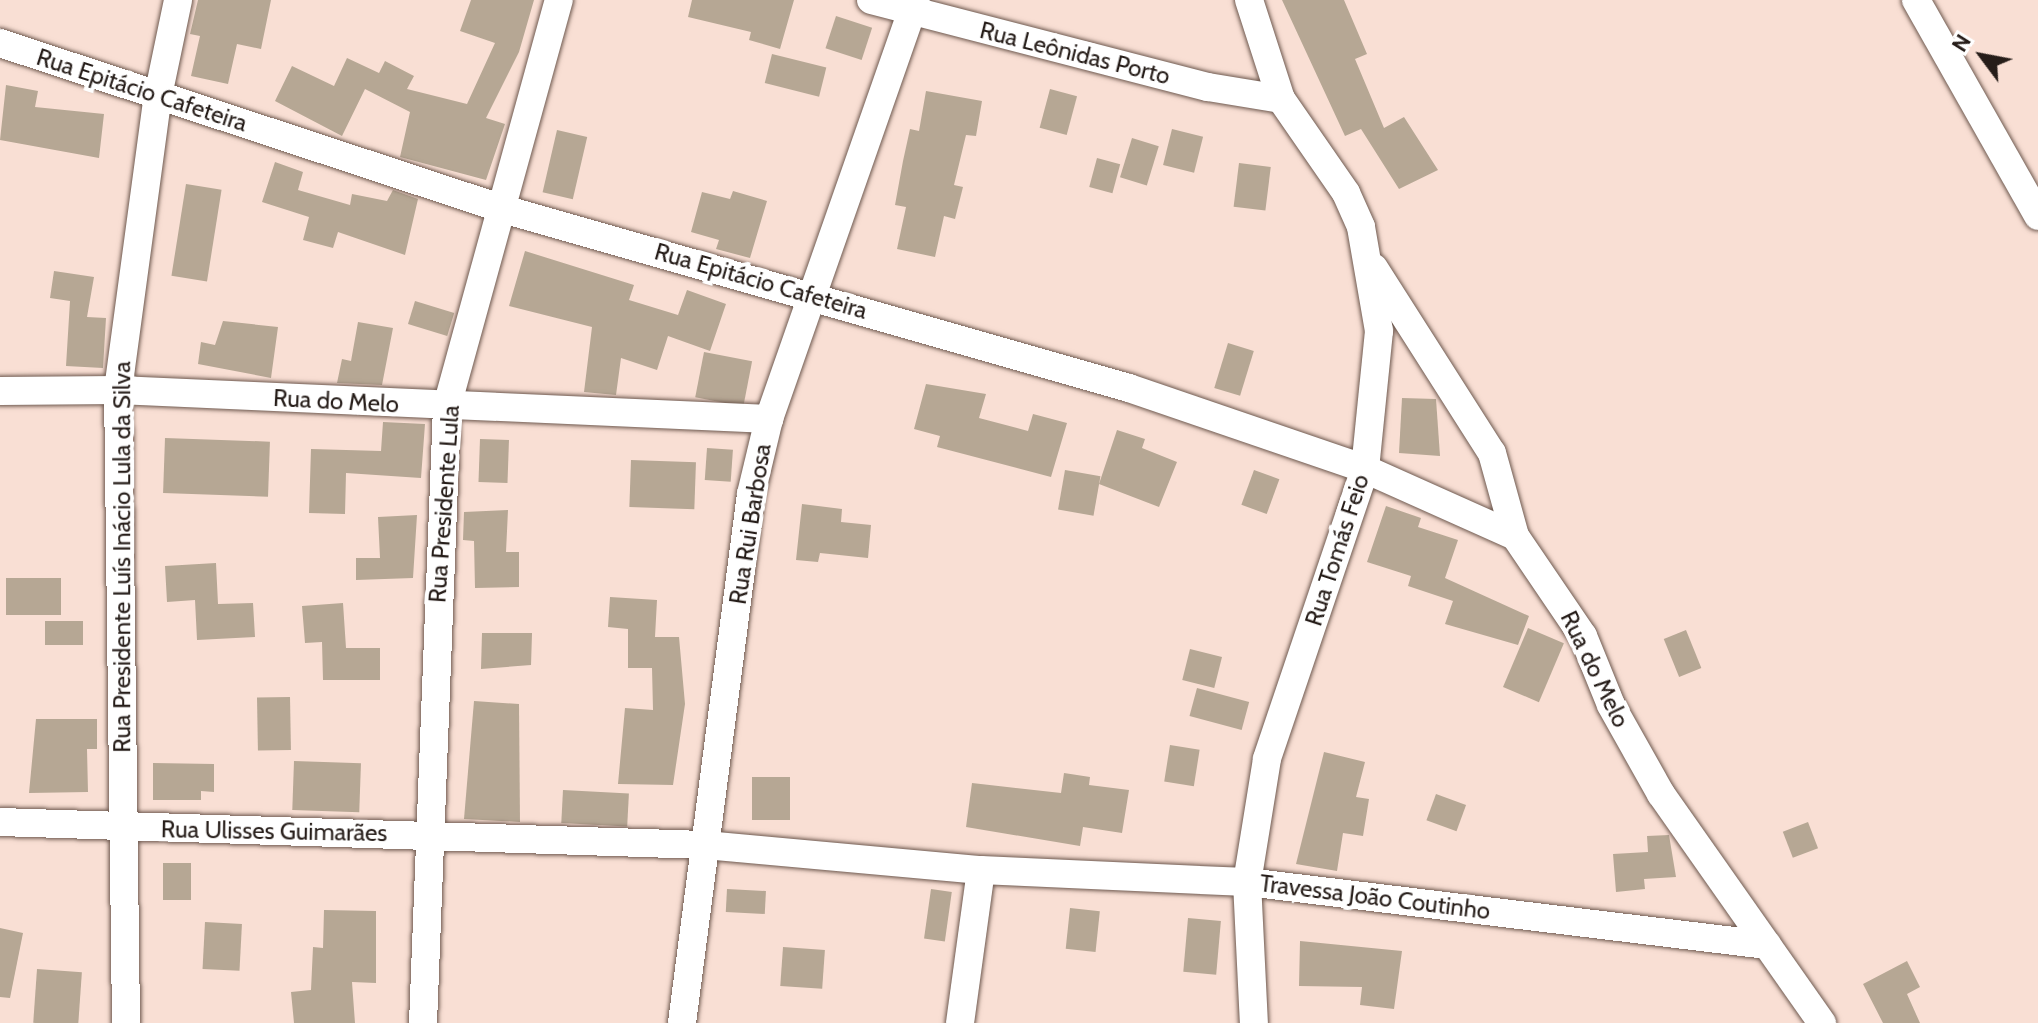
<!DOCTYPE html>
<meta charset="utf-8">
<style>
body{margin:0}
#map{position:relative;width:2038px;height:1023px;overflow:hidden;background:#f9dfd4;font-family:Cabin,sans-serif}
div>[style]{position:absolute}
.building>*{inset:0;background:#b6a794;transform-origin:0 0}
.roads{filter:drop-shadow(0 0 2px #6e594f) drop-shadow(0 0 2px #6e594f)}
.street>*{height:28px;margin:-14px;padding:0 14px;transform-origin:14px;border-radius:14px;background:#fff}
span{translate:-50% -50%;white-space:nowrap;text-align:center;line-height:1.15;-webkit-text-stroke:8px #fff;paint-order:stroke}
.street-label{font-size:24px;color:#261d19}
.north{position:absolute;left:1942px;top:16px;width:80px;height:80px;-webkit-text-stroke:6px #fff;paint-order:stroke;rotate:302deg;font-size:22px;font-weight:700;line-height:32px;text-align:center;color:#261d19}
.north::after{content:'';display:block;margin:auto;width:28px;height:36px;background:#261d19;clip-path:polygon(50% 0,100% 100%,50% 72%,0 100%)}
</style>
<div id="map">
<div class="building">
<div style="clip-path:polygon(198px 0,271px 0,261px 49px,237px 44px,228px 84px,191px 76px,200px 36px,190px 34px)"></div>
<div style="clip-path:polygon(471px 0,534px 0,519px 52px,486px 118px,505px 124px,486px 180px,400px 157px,410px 112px,365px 89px,342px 136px,275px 101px,292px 66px,334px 86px,347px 58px,379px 73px,385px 61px,414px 76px,407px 89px,467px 104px,495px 43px,460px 31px)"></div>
<div style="clip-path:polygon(692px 0,794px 0,780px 49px,749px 40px,751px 32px,688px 17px)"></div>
<div style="clip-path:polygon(1282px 0,1344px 0,1367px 54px,1355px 59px,1384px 128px,1404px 117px,1438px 170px,1399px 189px,1361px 129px,1345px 136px)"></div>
<div style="left:836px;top:16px;width:38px;height:34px;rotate:18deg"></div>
<div style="left:772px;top:54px;width:56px;height:30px;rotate:14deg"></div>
<div style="clip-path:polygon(6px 85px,38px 91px,35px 107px,104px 114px,99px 158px,0 140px)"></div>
<div style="left:1050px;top:89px;width:28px;height:40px;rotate:15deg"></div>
<div style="clip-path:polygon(926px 91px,982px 101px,976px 136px,966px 135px,954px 185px,963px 187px,955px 219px,944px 216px,935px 257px,897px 249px,906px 207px,895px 205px,903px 161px,910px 129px,919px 131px)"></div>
<div style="left:1172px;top:129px;width:32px;height:37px;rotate:14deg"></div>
<div style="left:557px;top:130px;width:31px;height:64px;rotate:13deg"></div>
<div style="left:1132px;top:138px;width:28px;height:41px;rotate:17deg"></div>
<div style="left:1097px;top:158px;width:24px;height:30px;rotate:15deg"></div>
<div style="clip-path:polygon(275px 162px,303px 172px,298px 190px,350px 205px,352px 194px,387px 201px,393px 190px,418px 199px,405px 255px,338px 232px,333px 248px,303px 240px,309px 217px,262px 202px)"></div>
<div style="left:1239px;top:163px;width:32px;height:44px;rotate:7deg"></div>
<div style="left:186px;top:184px;width:36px;height:93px;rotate:9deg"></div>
<div style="clip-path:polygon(733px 191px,767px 201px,750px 258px,716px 249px,719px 240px,691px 232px,702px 192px,730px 199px)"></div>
<div style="clip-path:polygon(525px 251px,634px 285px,629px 300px,678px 315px,687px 290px,726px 304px,710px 351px,668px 336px,657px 370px,621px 358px,616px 395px,584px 392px,592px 327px,509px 306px)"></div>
<div style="clip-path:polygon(54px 271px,94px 277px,87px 317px,106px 318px,103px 368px,66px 366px,70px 301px,50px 298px)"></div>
<div style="left:415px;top:301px;width:41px;height:24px;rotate:17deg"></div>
<div style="clip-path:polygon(223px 321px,278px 327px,271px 378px,198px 364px,201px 342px,215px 345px)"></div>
<div style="clip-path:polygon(358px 322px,393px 328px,382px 385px,337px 383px,342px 359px,351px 361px)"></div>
<div style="left:1228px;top:343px;width:27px;height:47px;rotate:17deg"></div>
<div style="left:704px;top:352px;width:49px;height:46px;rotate:11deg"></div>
<div style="clip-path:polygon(926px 384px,986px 394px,979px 418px,1028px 431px,1033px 414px,1067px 423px,1051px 477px,937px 447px,940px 436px,914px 429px)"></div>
<div style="clip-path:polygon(1402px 398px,1436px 399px,1440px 456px,1399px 453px)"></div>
<div style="clip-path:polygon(383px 422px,425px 424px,421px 478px,346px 473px,345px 514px,309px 513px,311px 449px,381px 451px)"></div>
<div style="clip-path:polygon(1117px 430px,1145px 439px,1142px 448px,1177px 462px,1159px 507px,1099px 484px)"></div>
<div style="left:165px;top:438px;width:105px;height:55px;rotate:2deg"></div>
<div style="left:480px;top:439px;width:29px;height:43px;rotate:2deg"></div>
<div style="left:707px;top:448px;width:26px;height:32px;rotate:4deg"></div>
<div style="left:631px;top:460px;width:65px;height:47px;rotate:2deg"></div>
<div style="left:1065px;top:470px;width:36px;height:40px;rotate:10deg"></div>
<div style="left:1254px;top:470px;width:27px;height:37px;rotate:20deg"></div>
<div style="clip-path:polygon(802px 504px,842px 509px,841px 522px,871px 525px,868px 558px,820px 553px,818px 562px,796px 560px)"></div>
<div style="clip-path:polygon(1386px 506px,1421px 518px,1418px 527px,1458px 540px,1445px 578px,1529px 616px,1518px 645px,1445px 624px,1453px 601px,1408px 586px,1411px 576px,1367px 562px)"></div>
<div style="clip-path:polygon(508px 510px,506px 552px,519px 552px,519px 587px,475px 588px,474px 541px,463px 540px,464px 512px)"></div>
<div style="clip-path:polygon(417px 515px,413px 578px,356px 580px,356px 558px,380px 558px,378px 517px)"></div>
<div style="clip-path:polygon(216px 563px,218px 604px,253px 603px,255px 637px,197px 640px,195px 600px,167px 602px,165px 566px)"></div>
<div style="left:61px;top:578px;width:37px;height:55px;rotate:90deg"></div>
<div style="clip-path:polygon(610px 597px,657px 600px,655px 637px,679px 637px,685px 704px,673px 785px,618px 784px,625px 708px,653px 710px,652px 668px,628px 668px,628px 629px,608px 627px)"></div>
<div style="clip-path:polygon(343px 603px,346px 648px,380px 648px,380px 680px,323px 680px,322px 642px,305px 643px,302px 606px)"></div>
<div style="left:45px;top:621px;width:38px;height:24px"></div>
<div style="left:1528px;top:628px;width:39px;height:64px;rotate:23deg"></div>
<div style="left:1686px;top:630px;width:41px;height:24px;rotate:68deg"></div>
<div style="clip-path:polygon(482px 633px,532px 633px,531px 665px,481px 669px)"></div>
<div style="left:1190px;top:649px;width:33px;height:32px;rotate:14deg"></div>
<div style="left:1197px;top:688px;width:54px;height:29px;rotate:15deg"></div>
<div style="left:290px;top:697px;width:53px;height:33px;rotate:89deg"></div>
<div style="clip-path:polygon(474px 701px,519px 704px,520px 822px,464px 819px)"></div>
<div style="clip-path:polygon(36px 719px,97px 719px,97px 749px,87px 749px,88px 792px,29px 793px)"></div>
<div style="left:1170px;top:745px;width:30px;height:37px;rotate:9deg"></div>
<div style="clip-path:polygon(1324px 752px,1365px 762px,1356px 797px,1369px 799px,1363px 836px,1343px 833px,1337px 871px,1296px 864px)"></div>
<div style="left:294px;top:761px;width:67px;height:49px;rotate:2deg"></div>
<div style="clip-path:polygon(153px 763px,214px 764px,214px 792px,201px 791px,201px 800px,153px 800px)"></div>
<div style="clip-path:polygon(1064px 773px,1090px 777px,1089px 785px,1129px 790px,1122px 833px,1083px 827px,1080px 846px,966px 827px,972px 783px,1061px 793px)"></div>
<div style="left:752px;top:777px;width:38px;height:43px"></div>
<div style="left:563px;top:790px;width:66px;height:33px;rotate:3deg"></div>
<div style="left:1436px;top:794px;width:32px;height:28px;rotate:20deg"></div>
<div style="left:1808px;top:822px;width:28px;height:27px;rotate:69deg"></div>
<div style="clip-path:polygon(1669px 835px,1676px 877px,1644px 879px,1645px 889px,1616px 892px,1613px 854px,1648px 852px,1647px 836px)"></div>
<div style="left:163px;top:863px;width:28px;height:37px"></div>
<div style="left:727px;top:889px;width:39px;height:23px;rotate:3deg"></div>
<div style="left:931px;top:889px;width:21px;height:50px;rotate:8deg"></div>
<div style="left:1070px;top:908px;width:30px;height:41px;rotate:6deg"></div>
<div style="clip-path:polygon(324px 910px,376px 911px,376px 983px,352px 982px,355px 1023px,294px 1023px,291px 992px,311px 990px,313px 947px,323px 948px)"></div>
<div style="left:1188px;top:918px;width:33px;height:54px;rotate:5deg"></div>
<div style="left:205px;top:922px;width:37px;height:47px;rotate:3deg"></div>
<div style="clip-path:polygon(0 928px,23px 933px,10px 998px,0 997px)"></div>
<div style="clip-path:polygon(1300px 941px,1402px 951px,1394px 1009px,1360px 1005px,1362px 987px,1299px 986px)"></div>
<div style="left:783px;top:947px;width:42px;height:39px;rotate:4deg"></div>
<div style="clip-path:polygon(1907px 961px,1920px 987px,1907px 994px,1920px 1023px,1883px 1023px,1863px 984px)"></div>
<div style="left:37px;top:969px;width:45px;height:54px;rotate:4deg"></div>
</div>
<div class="roads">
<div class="street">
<div style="left:871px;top:0;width:348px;rotate:14.5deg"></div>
<div style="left:1208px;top:87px;width:74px;rotate:9.3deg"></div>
<div style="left:1249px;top:0;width:104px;rotate:72.1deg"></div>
<div style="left:1281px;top:99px;width:114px;rotate:55.3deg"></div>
<div style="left:1346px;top:193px;width:37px;rotate:66deg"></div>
<div style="left:1361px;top:227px;width:106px;rotate:80.2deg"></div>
<div style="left:1379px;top:331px;width:139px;rotate:95.8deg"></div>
<div style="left:1365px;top:469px;width:306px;rotate:108.7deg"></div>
<div style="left:1267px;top:759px;width:125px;rotate:99.2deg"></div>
<div style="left:1247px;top:882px;width:141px;rotate:87.2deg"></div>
<div style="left:1916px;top:0;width:248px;rotate:60.5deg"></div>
<div style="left:0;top:43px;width:530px;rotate:18.26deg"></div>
<div style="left:503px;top:209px;width:651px;rotate:15.96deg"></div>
<div style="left:1129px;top:388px;width:250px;rotate:18.9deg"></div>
<div style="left:1365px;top:469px;width:164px;rotate:24.1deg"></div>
<div style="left:1374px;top:268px;width:219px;rotate:57.5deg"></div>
<div style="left:1492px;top:453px;width:86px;rotate:74.5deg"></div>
<div style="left:1515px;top:536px;width:121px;rotate:55.8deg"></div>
<div style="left:1583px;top:636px;width:74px;rotate:67.9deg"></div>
<div style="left:1611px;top:705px;width:102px;rotate:60.7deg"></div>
<div style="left:1661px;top:794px;width:280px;rotate:54.9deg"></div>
<div style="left:0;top:391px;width:118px;rotate:-0.5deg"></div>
<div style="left:118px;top:390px;width:652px;rotate:2.55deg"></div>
<div style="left:0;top:822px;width:705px;rotate:1.87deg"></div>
<div style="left:705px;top:845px;width:277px;rotate:5.2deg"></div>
<div style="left:981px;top:870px;width:266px;rotate:2.6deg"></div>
<div style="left:1247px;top:882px;width:524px;rotate:6.91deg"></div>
<div style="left:126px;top:1023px;width:633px;rotate:-90.72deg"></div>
<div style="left:118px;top:390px;width:297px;rotate:-82.3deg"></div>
<div style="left:158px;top:96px;width:98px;rotate:-78.2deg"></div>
<div style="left:423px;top:1023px;width:617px;rotate:-87.77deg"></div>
<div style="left:447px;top:406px;width:421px;rotate:-74.6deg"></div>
<div style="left:682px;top:1023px;width:533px;rotate:-82.57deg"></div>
<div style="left:751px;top:494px;width:77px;rotate:-76.5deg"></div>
<div style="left:769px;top:419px;width:444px;rotate:-70.7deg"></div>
<div style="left:960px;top:1023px;width:154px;rotate:-82.2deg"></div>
</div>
</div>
<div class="street-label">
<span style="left:1075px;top:53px;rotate:14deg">Rua Leônidas Porto</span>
<span style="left:142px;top:90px;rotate:18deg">Rua Epitácio Cafeteira</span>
<span style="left:761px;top:281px;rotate:16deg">Rua Epitácio Cafeteira</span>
<span style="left:336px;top:401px;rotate:3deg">Rua do Melo</span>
<span style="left:444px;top:504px;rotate:-86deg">Rua Presidente Lula</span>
<span style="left:750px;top:524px;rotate:-81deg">Rua Rui Barbosa</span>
<span style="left:1337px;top:550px;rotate:-72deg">Rua Tomás Feio</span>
<span style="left:122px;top:557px;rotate:-90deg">Rua Presidente Luís Inácio Lula da Silva</span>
<span style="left:1595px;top:669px;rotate:64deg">Rua do Melo</span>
<span style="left:274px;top:831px;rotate:1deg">Rua Ulisses Guimarães</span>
<span style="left:1375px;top:897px;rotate:7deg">Travessa João Coutinho</span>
</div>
<div class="north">N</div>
</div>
